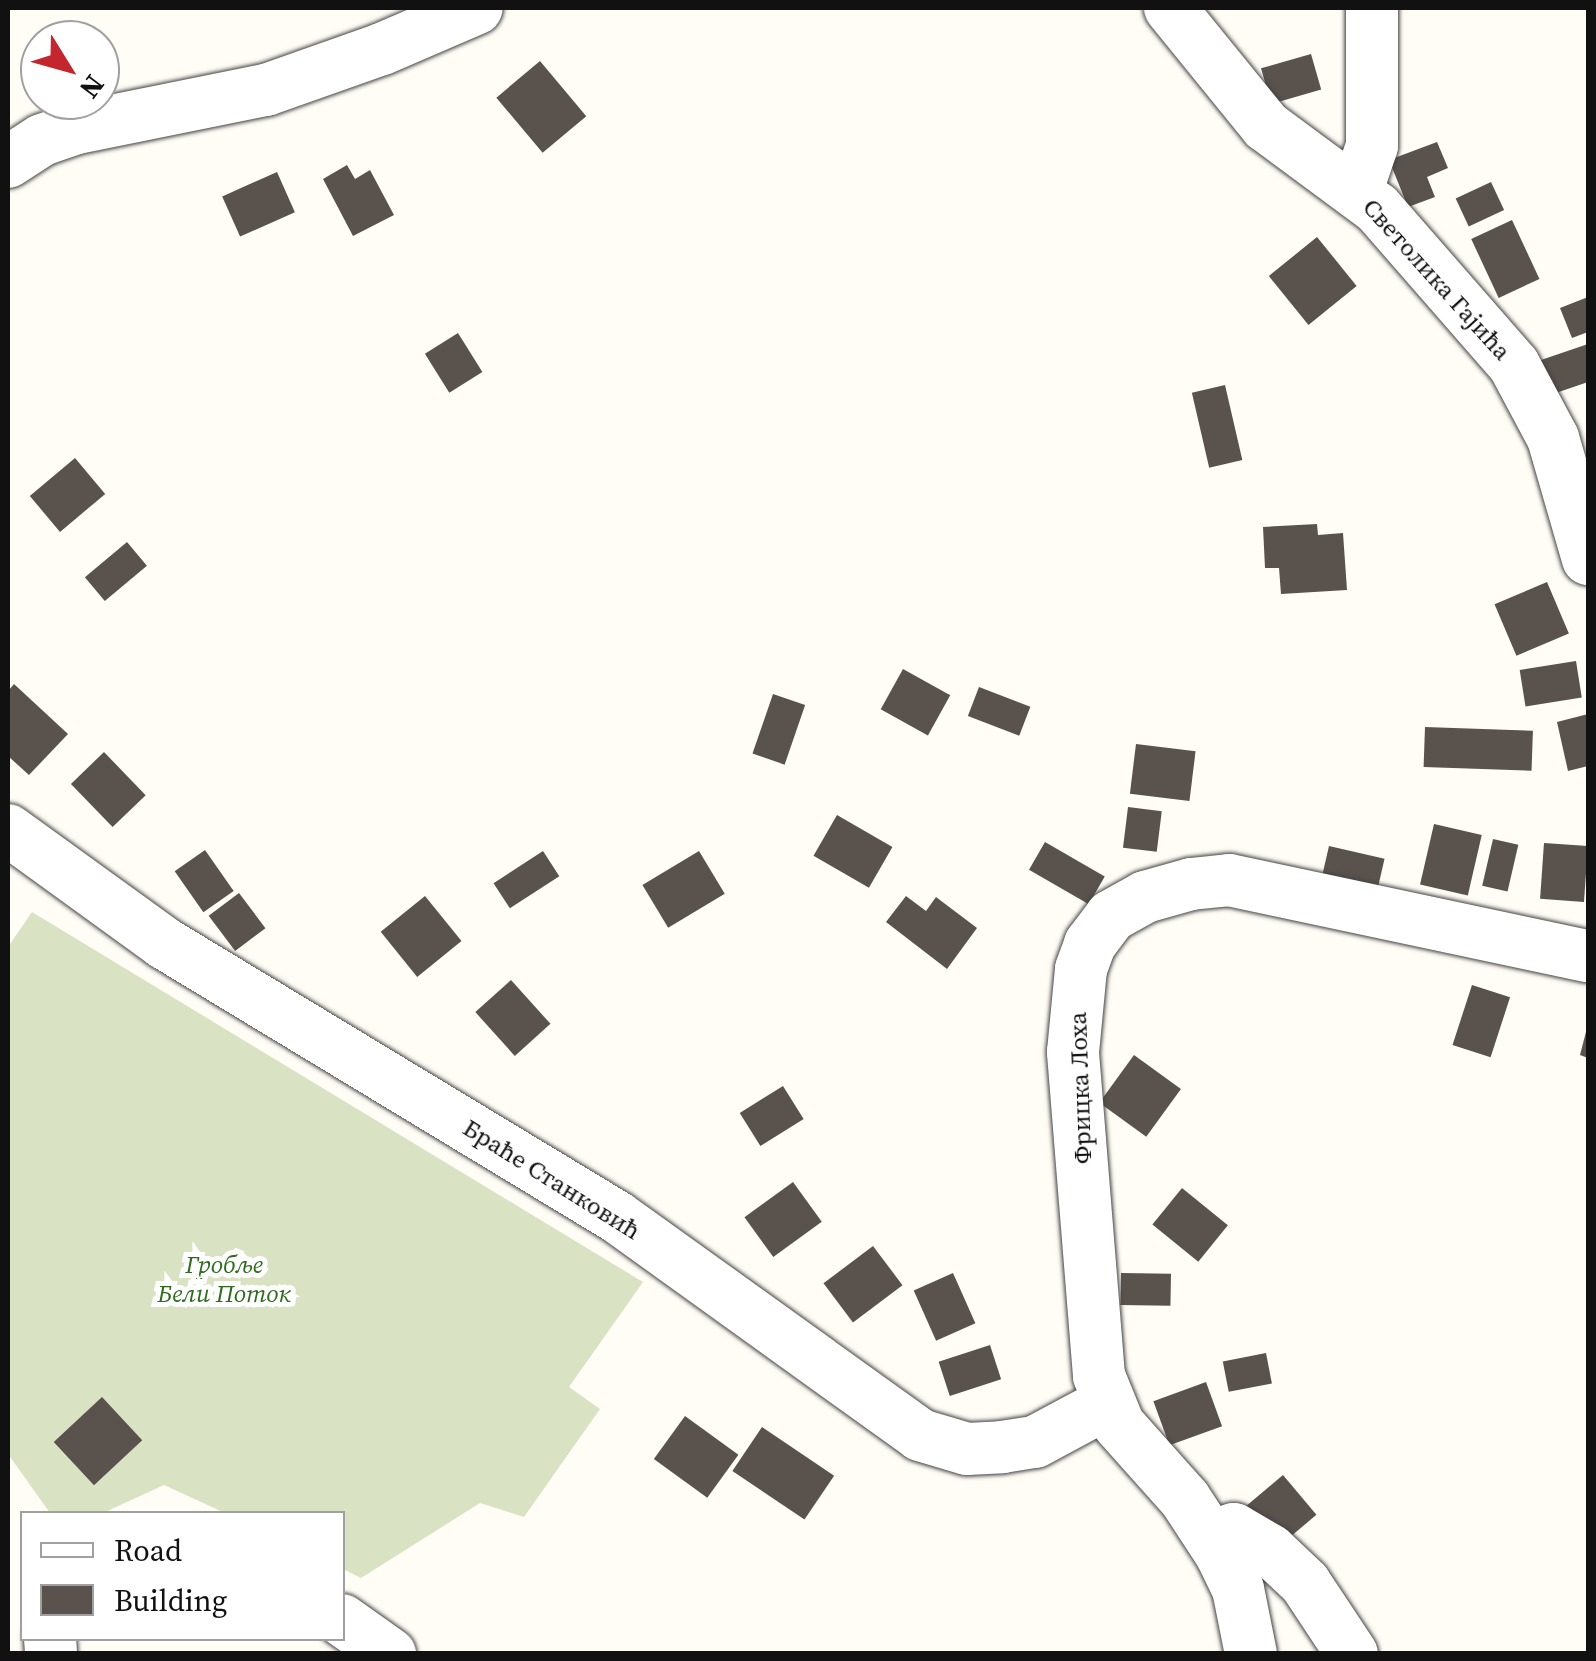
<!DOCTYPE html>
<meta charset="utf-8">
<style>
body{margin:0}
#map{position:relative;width:1596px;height:1661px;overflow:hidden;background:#fffdf5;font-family:"Source Serif 4",serif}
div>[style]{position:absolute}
.cemetery>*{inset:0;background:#d9e3c4}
.building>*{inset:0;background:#5a524d;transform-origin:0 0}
.roads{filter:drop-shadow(0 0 2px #444) drop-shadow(0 0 2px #444)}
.minor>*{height:52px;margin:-26px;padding:0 26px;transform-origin:26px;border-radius:26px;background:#fff}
span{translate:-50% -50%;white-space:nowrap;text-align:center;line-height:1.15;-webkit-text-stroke:10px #fff;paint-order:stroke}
.street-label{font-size:25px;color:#111}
.park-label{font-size:25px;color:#2f6b1f;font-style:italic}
.frame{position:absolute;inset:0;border:10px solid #111;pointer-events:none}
.legend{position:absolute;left:20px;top:1511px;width:325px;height:130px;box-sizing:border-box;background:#fff;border:2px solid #a0a0a0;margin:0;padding:12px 18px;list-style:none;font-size:30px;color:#111}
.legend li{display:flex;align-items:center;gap:20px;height:50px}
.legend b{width:50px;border:2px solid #a0a0a0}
.north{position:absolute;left:20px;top:20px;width:100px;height:100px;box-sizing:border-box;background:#fff;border:2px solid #a0a0a0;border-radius:50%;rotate:127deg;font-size:28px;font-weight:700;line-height:40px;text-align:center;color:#111}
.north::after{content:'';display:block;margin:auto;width:35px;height:45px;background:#c4262e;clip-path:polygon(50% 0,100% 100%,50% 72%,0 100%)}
</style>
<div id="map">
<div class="cemetery">
<div style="clip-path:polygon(32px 912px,643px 1282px,569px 1387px,600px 1409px,524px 1517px,480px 1503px,361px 1578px,343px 1569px,342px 1514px,225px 1513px,164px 1485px,103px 1513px,50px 1513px,8px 1454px,8px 947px)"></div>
</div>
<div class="building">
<div style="left:1311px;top:54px;width:37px;height:52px;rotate:74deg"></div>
<div style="left:540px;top:61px;width:72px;height:57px;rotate:50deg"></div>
<div style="clip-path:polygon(1437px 142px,1448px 168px,1427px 177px,1435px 197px,1408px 207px,1389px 160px)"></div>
<div style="clip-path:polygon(347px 165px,355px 179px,370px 170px,394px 215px,353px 236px,323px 179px)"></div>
<div style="left:277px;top:172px;width:44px;height:60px;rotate:66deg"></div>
<div style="left:1491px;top:182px;width:31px;height:39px;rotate:65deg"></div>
<div style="left:1512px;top:220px;width:65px;height:45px;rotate:65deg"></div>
<div style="left:1317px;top:237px;width:63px;height:62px;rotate:51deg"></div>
<div style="clip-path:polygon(1588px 297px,1588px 332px,1572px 338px,1560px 308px)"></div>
<div style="left:458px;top:333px;width:46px;height:39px;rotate:58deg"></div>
<div style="clip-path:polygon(1588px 344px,1588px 382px,1553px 394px,1541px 360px)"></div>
<div style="left:1225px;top:385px;width:77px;height:34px;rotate:77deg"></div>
<div style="left:75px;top:458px;width:47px;height:59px;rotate:50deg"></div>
<div style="clip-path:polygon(1317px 524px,1318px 535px,1343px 533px,1347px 590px,1281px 594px,1279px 568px,1265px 568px,1263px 527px)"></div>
<div style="left:127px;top:542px;width:31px;height:55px;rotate:50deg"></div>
<div style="left:1547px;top:582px;width:56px;height:57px;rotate:67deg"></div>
<div style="left:1576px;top:661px;width:37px;height:57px;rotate:81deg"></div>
<div style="left:903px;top:669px;width:54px;height:46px;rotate:29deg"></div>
<div style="clip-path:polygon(14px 684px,68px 734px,29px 775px,8px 756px,8px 691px)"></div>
<div style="left:979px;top:687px;width:55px;height:31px;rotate:21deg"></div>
<div style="left:773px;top:694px;width:34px;height:63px;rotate:19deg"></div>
<div style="clip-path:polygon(1588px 714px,1588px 766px,1568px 771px,1557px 722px)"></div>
<div style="left:1425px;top:727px;width:108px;height:40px;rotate:2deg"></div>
<div style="left:1136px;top:744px;width:60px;height:50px;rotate:7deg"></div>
<div style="left:104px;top:752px;width:60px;height:46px;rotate:46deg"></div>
<div style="left:1128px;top:807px;width:34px;height:41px;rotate:7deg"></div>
<div style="left:837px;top:815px;width:64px;height:47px;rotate:30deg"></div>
<div style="left:1434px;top:824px;width:49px;height:62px;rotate:13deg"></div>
<div style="left:1493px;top:839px;width:26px;height:48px;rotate:13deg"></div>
<div style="left:1045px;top:842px;width:69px;height:32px;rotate:30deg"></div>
<div style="left:1544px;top:843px;width:44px;height:56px;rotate:4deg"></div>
<div style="left:1329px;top:846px;width:57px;height:39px;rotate:13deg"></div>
<div style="left:205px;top:850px;width:50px;height:37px;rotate:55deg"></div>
<div style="left:543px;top:851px;width:30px;height:59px;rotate:57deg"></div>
<div style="left:699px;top:851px;width:50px;height:66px;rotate:59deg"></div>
<div style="left:239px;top:893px;width:44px;height:38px;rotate:53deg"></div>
<div style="left:425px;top:896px;width:58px;height:57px;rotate:51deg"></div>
<div style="clip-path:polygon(906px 896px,926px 911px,936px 897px,977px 928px,947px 969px,886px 922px)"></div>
<div style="left:511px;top:980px;width:59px;height:48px;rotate:48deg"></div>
<div style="left:1472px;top:985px;width:40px;height:63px;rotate:18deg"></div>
<div style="clip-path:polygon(1587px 1028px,1588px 1028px,1588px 1058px,1580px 1055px)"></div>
<div style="left:1134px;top:1055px;width:58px;height:59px;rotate:36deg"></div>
<div style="left:783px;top:1086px;width:39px;height:51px;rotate:58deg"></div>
<div style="left:793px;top:1182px;width:49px;height:60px;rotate:54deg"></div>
<div style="left:1182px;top:1188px;width:59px;height:47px;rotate:39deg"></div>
<div style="left:873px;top:1246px;width:49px;height:62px;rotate:53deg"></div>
<div style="left:953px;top:1273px;width:55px;height:43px;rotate:66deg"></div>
<div style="left:1121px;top:1273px;width:50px;height:32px;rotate:1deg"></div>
<div style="left:990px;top:1345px;width:36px;height:54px;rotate:72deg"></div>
<div style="left:1266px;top:1353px;width:31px;height:44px;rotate:79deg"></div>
<div style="left:1206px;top:1382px;width:47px;height:56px;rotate:70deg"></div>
<div style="left:102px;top:1397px;width:59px;height:66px;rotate:47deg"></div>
<div style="left:685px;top:1416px;width:66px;height:53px;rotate:36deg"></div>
<div style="left:762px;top:1427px;width:87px;height:53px;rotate:34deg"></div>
<div style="left:1283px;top:1475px;width:52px;height:50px;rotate:50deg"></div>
</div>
<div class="roads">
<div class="minor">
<div style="left:1170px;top:8px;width:152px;rotate:50.9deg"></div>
<div style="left:1266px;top:126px;width:138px;rotate:36.5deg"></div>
<div style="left:1377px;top:208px;width:208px;rotate:48.9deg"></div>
<div style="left:1514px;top:365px;width:83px;rotate:61.9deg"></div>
<div style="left:1553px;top:438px;width:126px;rotate:73.9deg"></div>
<div style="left:8px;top:162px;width:40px;rotate:-32.9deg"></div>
<div style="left:42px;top:140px;width:37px;rotate:-19deg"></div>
<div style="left:77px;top:128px;width:193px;rotate:-11.4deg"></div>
<div style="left:266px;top:90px;width:123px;rotate:-19.5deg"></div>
<div style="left:382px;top:49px;width:103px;rotate:-23.3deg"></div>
<div style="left:1357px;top:190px;width:46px;rotate:-71.2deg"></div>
<div style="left:1372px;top:146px;width:138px;rotate:-90deg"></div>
<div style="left:8px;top:830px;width:193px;rotate:35.9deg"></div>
<div style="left:164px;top:943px;width:529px;rotate:31.17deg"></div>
<div style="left:617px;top:1217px;width:373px;rotate:35.7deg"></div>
<div style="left:920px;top:1435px;width:49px;rotate:16.6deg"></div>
<div style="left:967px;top:1449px;width:35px;rotate:-3deg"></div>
<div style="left:1002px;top:1447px;width:33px;rotate:-9deg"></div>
<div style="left:1035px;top:1442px;width:81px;rotate:-28.2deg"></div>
<div style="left:1210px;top:1536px;width:25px;rotate:-16deg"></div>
<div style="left:1234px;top:1529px;width:42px;rotate:30.3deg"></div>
<div style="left:1270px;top:1550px;width:48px;rotate:43.3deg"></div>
<div style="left:1305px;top:1583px;width:85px;rotate:56.5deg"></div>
<div style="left:342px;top:1620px;width:59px;rotate:35.3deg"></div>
<div style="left:50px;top:1638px;width:16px;rotate:86deg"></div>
<div style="left:1251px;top:1654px;width:66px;rotate:-101.3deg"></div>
<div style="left:1238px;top:1589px;width:39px;rotate:-116deg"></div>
<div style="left:1221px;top:1554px;width:66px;rotate:-123.2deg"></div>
<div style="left:1185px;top:1499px;width:99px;rotate:-131.7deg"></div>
<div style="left:1119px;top:1425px;width:53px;rotate:-112.2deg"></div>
<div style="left:1099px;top:1376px;width:325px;rotate:-94.6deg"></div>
<div style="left:1073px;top:1052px;width:83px;rotate:-84.5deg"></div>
<div style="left:1081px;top:969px;width:27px;rotate:-70deg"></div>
<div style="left:1090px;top:944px;width:35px;rotate:-53deg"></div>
<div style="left:1111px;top:916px;width:39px;rotate:-29deg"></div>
<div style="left:1145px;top:897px;width:48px;rotate:-15.8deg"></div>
<div style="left:1191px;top:884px;width:38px;rotate:-6deg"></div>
<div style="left:1229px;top:880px;width:367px;rotate:12deg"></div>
</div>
</div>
<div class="street-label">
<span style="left:1437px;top:279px;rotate:48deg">Светолика Гајића</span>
<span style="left:1080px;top:1088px;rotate:-92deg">Фрицка Лоха</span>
<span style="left:552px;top:1179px;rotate:32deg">Браће Станковић</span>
</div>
<div class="park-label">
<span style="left:224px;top:1279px">Гробље<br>Бели Поток</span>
</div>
<div class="frame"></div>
<ul class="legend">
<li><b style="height:12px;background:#fff"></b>Road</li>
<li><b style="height:28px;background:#5a524d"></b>Building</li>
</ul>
<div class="north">N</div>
</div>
